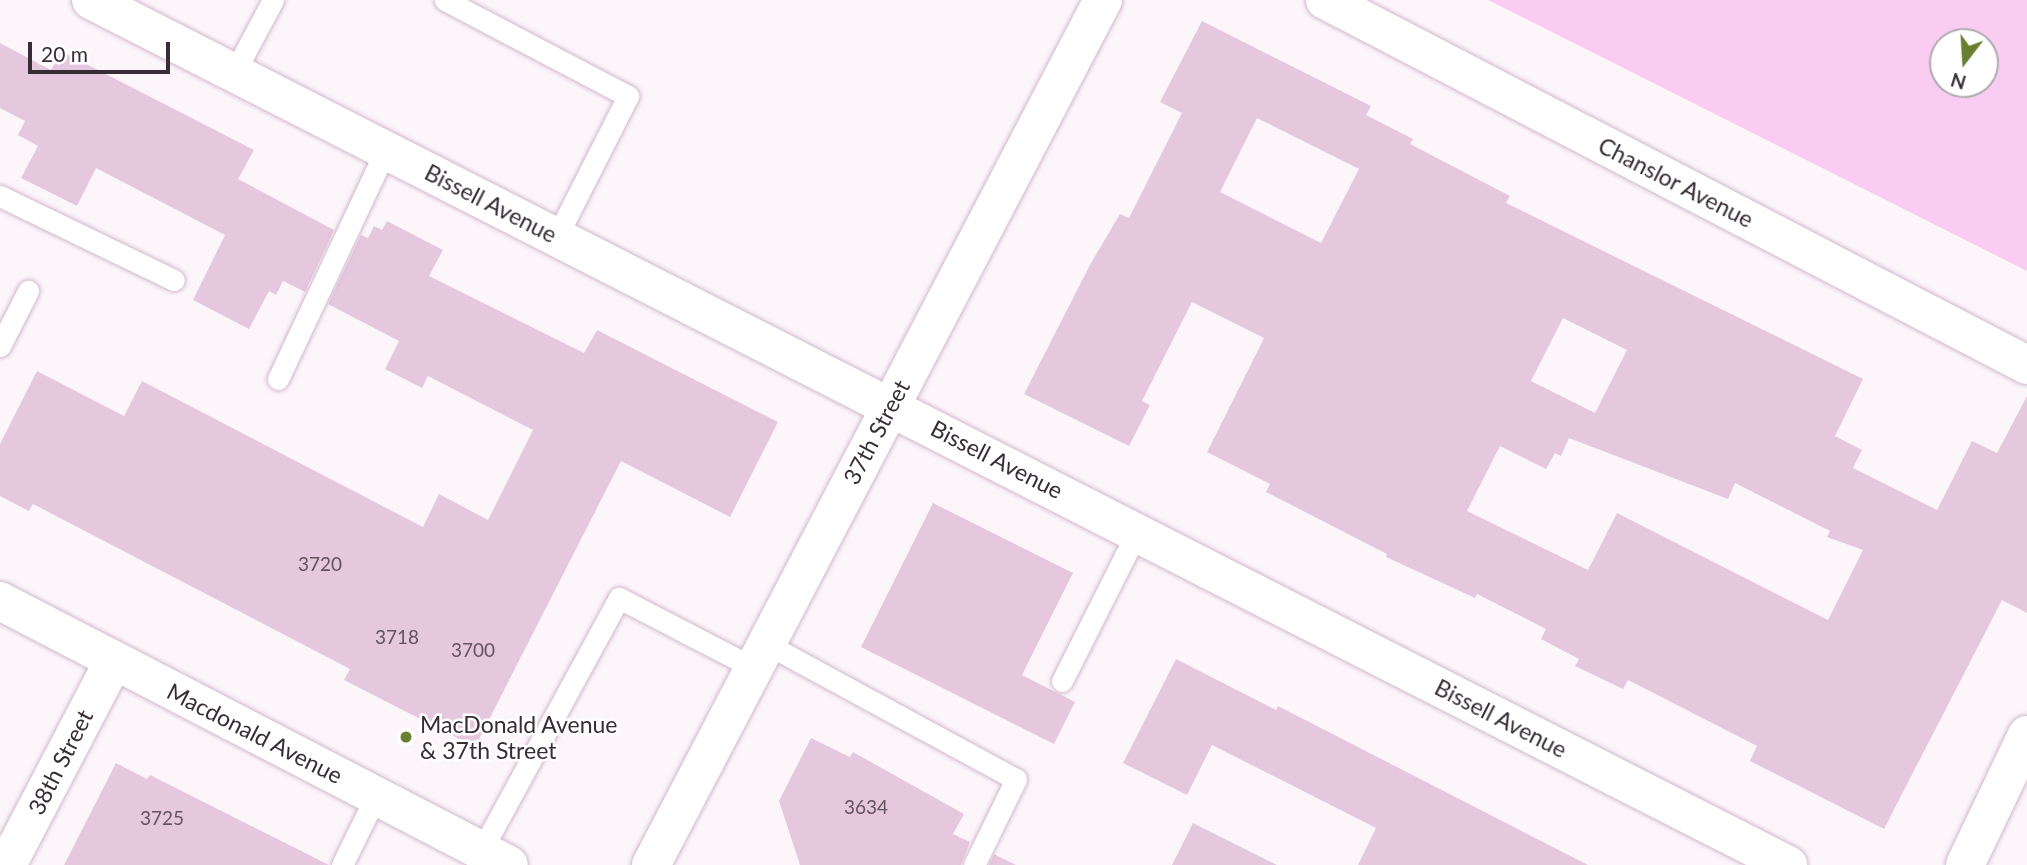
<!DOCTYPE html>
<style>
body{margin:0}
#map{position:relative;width:2027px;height:865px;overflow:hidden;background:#fcf6fb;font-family:Lato,sans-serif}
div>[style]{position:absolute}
.green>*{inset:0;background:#fbccf2}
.building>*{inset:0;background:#e5c8de}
.roads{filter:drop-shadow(0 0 2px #d3b7cd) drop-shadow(0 0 2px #d3b7cd)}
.service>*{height:21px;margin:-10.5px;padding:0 10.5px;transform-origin:10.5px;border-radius:10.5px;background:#fff}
.minor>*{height:38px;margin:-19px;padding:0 19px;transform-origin:19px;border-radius:19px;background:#fff}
.tertiary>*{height:38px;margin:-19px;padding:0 19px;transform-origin:19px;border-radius:19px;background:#fff}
.dots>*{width:19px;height:19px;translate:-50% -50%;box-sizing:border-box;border:4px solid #fff;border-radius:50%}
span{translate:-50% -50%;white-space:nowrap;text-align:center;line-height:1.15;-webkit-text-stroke:5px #fff;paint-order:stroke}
.number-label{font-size:19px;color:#635460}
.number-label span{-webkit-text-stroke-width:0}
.street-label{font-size:23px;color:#382d36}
.poi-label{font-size:23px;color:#382d36}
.left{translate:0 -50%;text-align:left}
.north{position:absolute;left:1929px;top:28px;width:70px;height:70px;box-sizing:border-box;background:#fff;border:2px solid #afabaf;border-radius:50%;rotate:197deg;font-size:19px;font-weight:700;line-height:28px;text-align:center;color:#382d36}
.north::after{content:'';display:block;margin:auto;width:24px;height:32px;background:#687f31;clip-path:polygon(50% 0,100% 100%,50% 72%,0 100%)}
.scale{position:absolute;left:28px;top:42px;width:142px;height:32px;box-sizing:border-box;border:4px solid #382d36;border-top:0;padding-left:9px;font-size:21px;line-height:24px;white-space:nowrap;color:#382d36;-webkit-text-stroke:5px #fff;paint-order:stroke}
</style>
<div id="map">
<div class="green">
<div style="clip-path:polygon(evenodd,1488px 0,2027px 0,2027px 271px,1488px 0,1985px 42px,1985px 84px,1943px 84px,1943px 42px,1985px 42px)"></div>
</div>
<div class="building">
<div style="clip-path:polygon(evenodd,1202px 21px,1371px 106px,1366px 115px,1413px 139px,1410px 144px,1510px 196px,1506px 203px,1863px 379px,1835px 436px,1862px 450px,1853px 468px,1937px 510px,1972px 441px,1997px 453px,2027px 396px,2027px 613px,2002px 600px,1884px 829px,1750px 761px,1757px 746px,1628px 680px,1623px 689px,1575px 666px,1579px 659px,1541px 639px,1546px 629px,1477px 594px,1475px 598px,1386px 557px,1387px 554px,1266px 492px,1270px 484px,1207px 452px,1264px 338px,1192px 302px,1142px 401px,1150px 405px,1129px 446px,1024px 394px,1091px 263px,1120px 214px,1129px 218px,1182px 113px,1160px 102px,1202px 21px,1257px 118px,1359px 169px,1321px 243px,1220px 192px,1257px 118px,1202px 21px,1563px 318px,1627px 350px,1595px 413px,1531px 381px,1563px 318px,1202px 21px,1569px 438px,1728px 499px,1735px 483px,1830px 531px,1827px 537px,1863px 550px,1828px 620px,1617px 513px,1588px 570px,1467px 511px,1500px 446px,1546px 469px,1555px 453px,1561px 456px,1569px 438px)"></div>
<div style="clip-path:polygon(0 43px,51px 70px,61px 51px,254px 150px,238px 179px,334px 230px,305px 292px,283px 281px,276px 295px,269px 291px,249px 329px,193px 300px,225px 235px,96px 168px,77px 206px,21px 178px,38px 146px,18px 135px,25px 121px,0 108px)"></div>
<div style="clip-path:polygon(387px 221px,443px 250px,429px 276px,584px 353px,597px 330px,778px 422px,730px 517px,621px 461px,475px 747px,344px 680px,350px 669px,33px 504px,29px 511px,0 496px,0 444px,37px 371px,124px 416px,142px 381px,423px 527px,439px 494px,488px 520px,533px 430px,428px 376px,422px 388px,385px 369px,399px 341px,328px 304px,361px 235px,368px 238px,374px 226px,382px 230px)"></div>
<div style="clip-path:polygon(933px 503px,1073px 573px,1022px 675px,1075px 702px,1054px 744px,861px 647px)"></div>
<div style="clip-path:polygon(1176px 659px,1276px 710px,1278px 706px,1588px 865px,1358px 865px,1376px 828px,1212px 745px,1187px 795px,1123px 763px)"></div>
<div style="clip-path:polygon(811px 738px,850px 757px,853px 752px,964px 814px,953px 834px,970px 842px,961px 865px,800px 865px,779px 801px)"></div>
<div style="clip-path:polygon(116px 763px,147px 779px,150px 775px,329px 865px,64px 865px)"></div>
<div style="clip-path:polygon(1193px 823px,1277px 865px,1172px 865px)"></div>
<div style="clip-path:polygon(994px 854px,1016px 865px,989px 865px)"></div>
</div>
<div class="roads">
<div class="service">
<div style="left:445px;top:0;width:207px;rotate:27.7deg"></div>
<div style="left:628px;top:96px;width:157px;rotate:116.9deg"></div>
<div style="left:234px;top:73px;width:83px;rotate:-61.9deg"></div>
<div style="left:0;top:196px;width:193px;rotate:25.8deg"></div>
<div style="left:0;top:346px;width:62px;rotate:-63deg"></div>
<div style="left:278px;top:379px;width:253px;rotate:-64.8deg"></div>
<div style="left:765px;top:643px;width:285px;rotate:28.5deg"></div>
<div style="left:1016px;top:779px;width:96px;rotate:116deg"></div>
<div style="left:1062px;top:681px;width:167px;rotate:-63.3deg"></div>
<div style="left:481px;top:851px;width:288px;rotate:-61.4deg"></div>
<div style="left:619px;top:598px;width:150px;rotate:27.4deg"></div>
<div style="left:342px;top:865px;width:77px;rotate:-63.8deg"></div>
</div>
<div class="minor">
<div style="left:91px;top:0;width:1905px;rotate:27.01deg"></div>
<div style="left:1325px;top:0;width:791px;rotate:27.47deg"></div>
<div style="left:7px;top:865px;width:231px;rotate:-62.4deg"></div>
<div style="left:1965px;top:865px;width:144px;rotate:-64.5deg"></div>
</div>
<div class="tertiary">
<div style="left:0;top:601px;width:573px;rotate:27.41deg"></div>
<div style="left:651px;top:865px;width:976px;rotate:-62.41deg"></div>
</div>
</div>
<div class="dots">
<div style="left:406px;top:737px;background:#687f31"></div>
</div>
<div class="number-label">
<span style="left:320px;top:564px">3720</span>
<span style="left:397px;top:637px">3718</span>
<span style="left:473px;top:650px">3700</span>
<span style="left:866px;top:807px">3634</span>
<span style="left:162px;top:818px">3725</span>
</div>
<div class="street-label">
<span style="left:1676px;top:182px;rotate:27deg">Chanslor Avenue</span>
<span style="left:491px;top:203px;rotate:27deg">Bissell Avenue</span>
<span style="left:876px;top:432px;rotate:-62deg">37th Street</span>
<span style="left:997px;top:459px;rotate:27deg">Bissell Avenue</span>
<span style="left:1501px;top:718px;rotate:27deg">Bissell Avenue</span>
<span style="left:255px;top:733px;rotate:27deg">Macdonald Avenue</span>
<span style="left:60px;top:762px;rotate:-63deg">38th Street</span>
</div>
<div class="poi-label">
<span class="left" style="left:420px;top:737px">MacDonald Avenue<br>&amp; 37th Street</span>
</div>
<div class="north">N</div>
<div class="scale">20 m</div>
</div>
